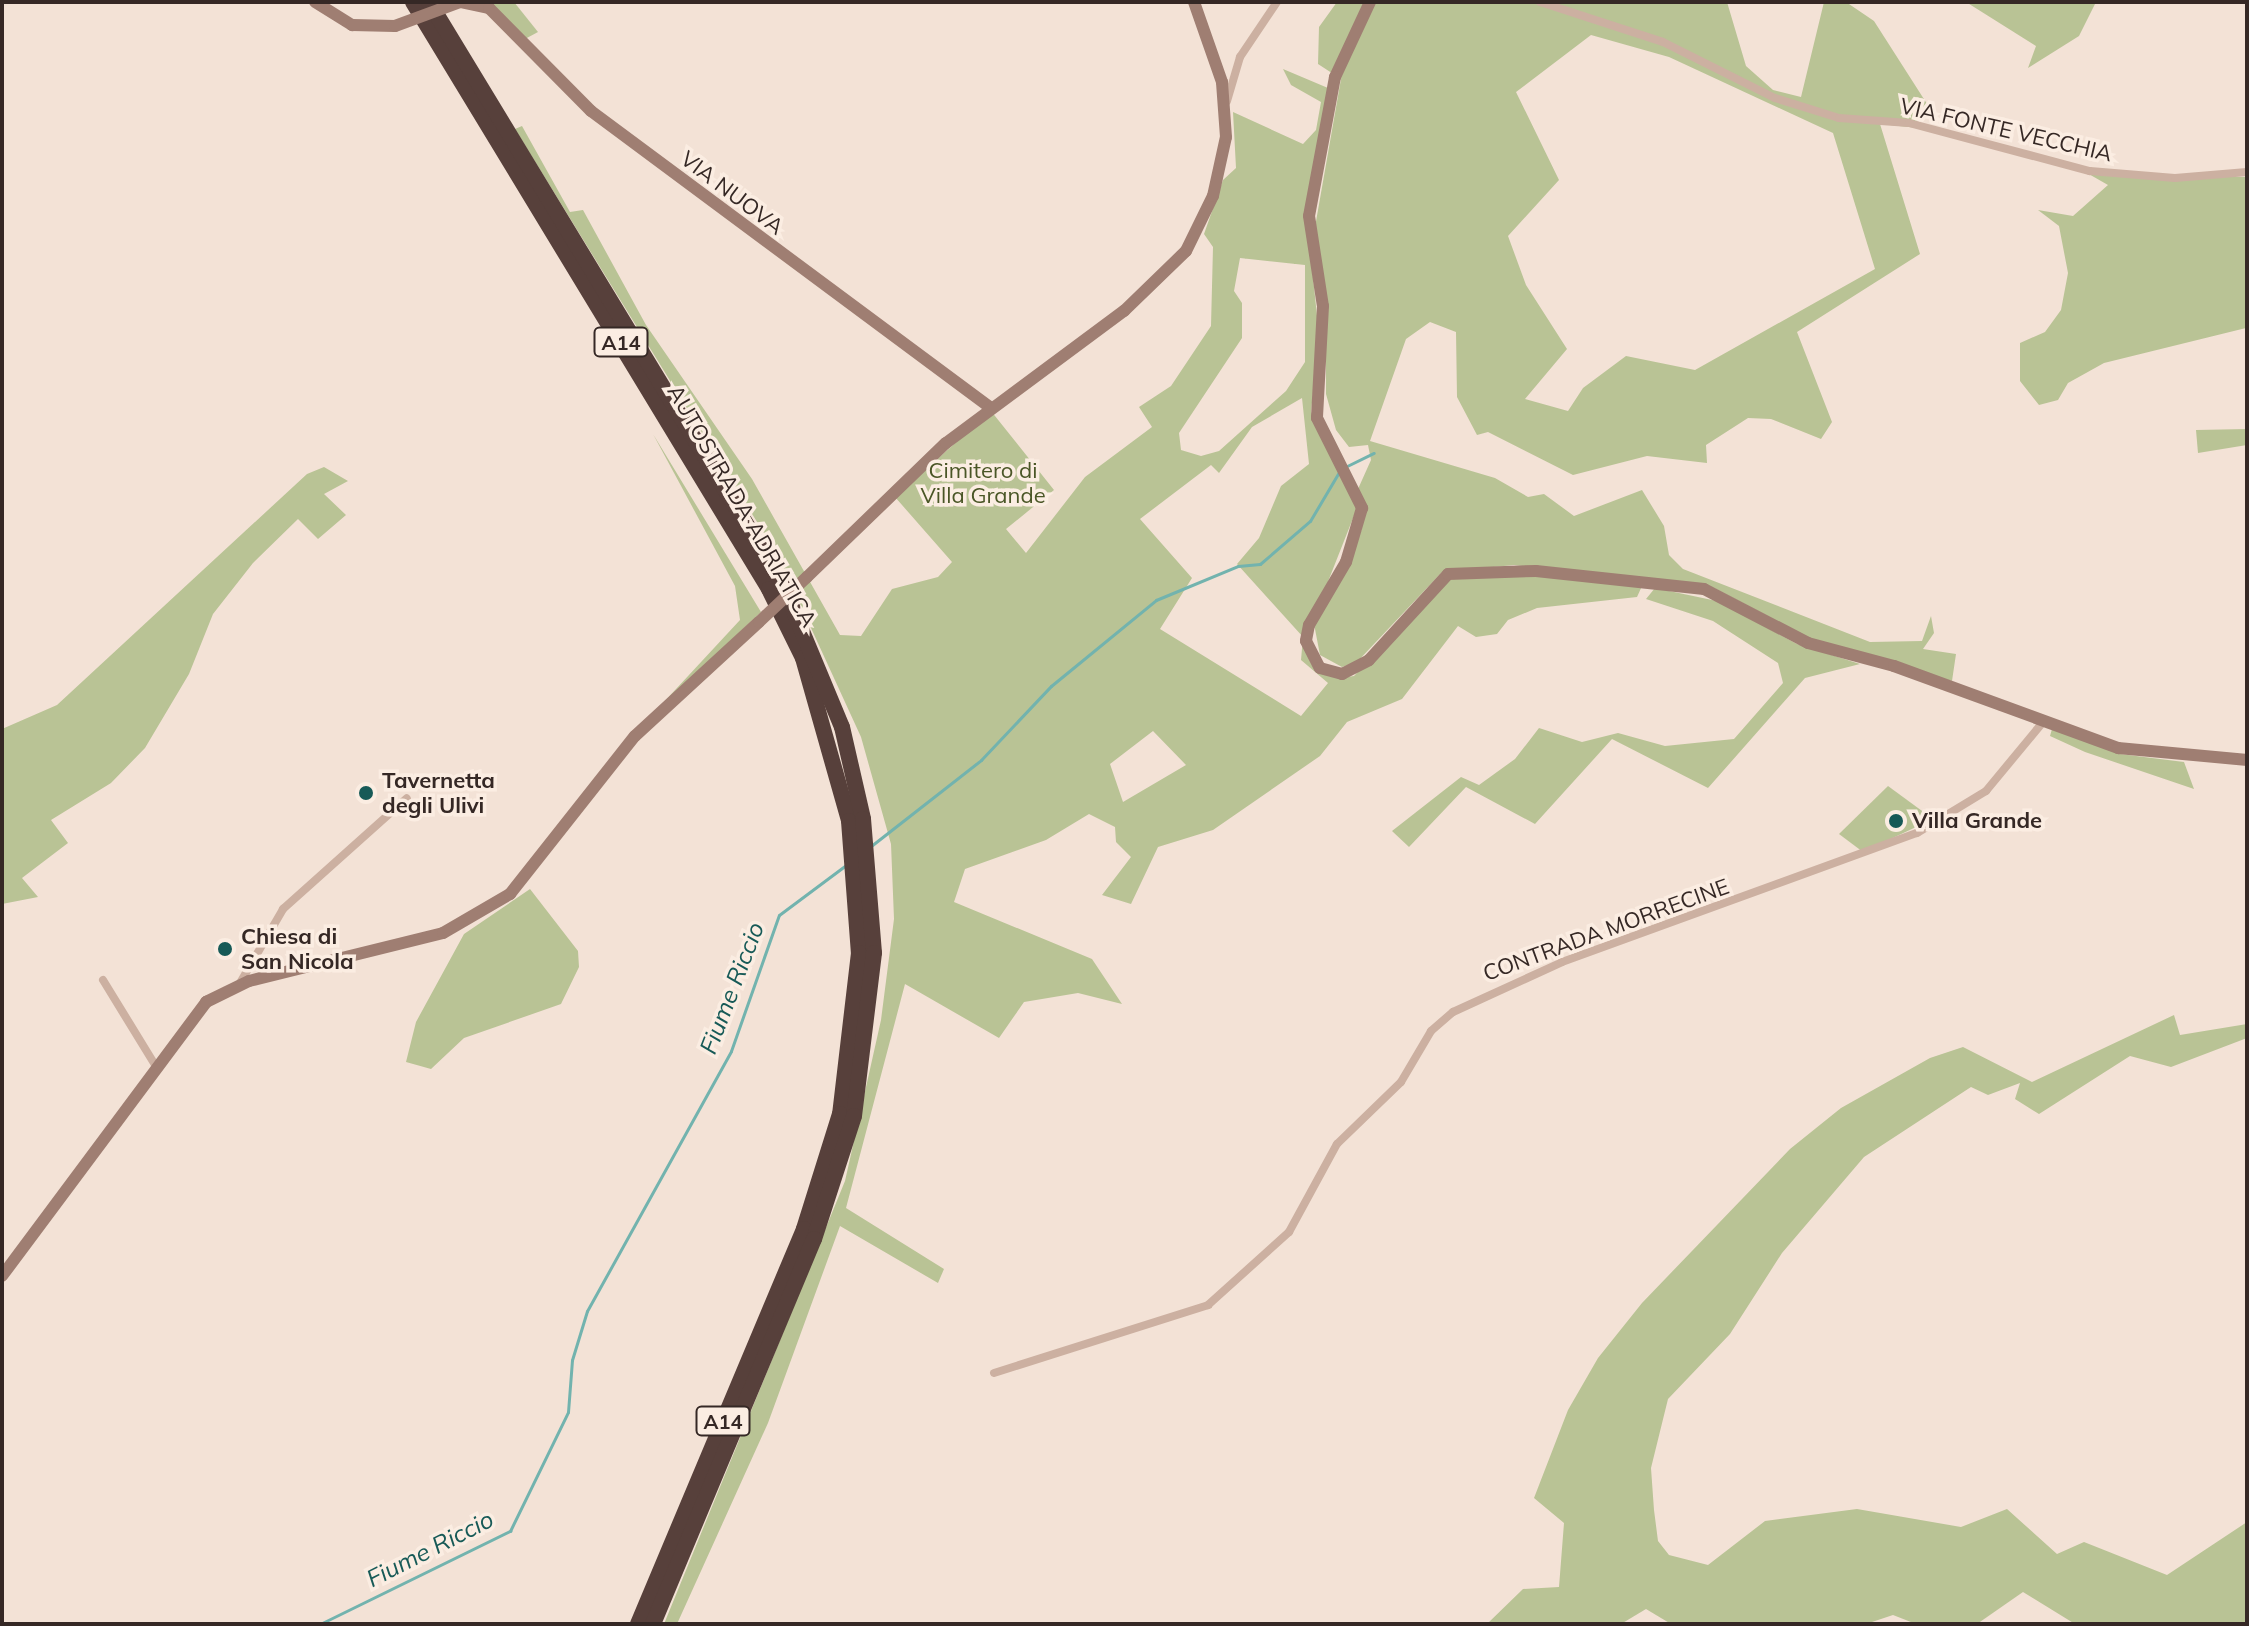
<!DOCTYPE html>
<style>
body{margin:0}
#map{position:relative;width:2249px;height:1626px;overflow:hidden;background:#f3e2d6;font-family:Mulish,sans-serif}
div>[style]{position:absolute}
.green>*{inset:0;background:#b9c395}
.stream>*{height:3px;margin:-1.5px;padding:0 1.5px;transform-origin:1.5px;border-radius:1.5px;background:#72b3ae}
.street>*{height:8px;margin:-4px;padding:0 4px;transform-origin:4px;border-radius:4px;background:#ccb0a1}
.secondary>*{height:12px;margin:-6px;padding:0 6px;transform-origin:6px;border-radius:6px;background:#9f7e72}
.highway>*{height:16px;margin:-8px;padding:0 8px;transform-origin:8px;border-radius:8px;background:#57403b}
.secondary-bridge>*{height:12px;margin:-6px;padding:0 6px;transform-origin:6px;border-radius:6px;background:#9f7e72}
.dots>*{width:22px;height:22px;translate:-50% -50%;box-sizing:border-box;border:4px solid #fbede2;border-radius:50%}
span{translate:-50% -50%;white-space:nowrap;text-align:center;line-height:1.15;-webkit-text-stroke:7px #fbede2;paint-order:stroke}
.shield-label span{padding:2px 6px;background:#fbede2;border:2px solid;border-radius:6px;-webkit-text-stroke-width:0}
.shield-label{font-size:20px;color:#352825;font-weight:700}
.street-label{font-size:22px;color:#352825}
.park-label{font-size:22px;color:#4a5626}
.poi-label{font-size:22px;color:#352825;font-weight:700}
.left{translate:0 -50%;text-align:left}
.water-label{font-size:24px;color:#175a57;font-style:italic}
.frame{position:absolute;inset:0;border:4px solid #352825;pointer-events:none}
</style>
<div id="map">
<div class="green">
<div style="clip-path:polygon(490px 2px,514px 2px,538px 32px,525px 39px)"></div>
<div style="clip-path:polygon(evenodd,1337px 2px,1727px 2px,1746px 66px,1773px 90px,1801px 97px,1824px 2px,1846px 2px,1874px 21px,1929px 107px,1917px 118px,1918px 128px,1880px 124px,1920px 254px,1797px 332px,1832px 422px,1821px 439px,1771px 419px,1748px 418px,1706px 445px,1707px 463px,1647px 456px,1573px 475px,1488px 432px,1477px 435px,1457px 397px,1456px 332px,1430px 322px,1406px 339px,1370px 441px,1495px 478px,1528px 497px,1544px 494px,1574px 516px,1642px 490px,1664px 526px,1669px 555px,1683px 569px,1870px 642px,1922px 641px,1931px 616px,1934px 633px,1923px 649px,1956px 654px,1952px 681px,1827px 647px,1714px 588px,1514px 565px,1442px 572px,1357px 662px,1342px 667px,1320px 655px,1314px 624px,1362px 529px,1358px 489px,1371px 460px,1368px 445px,1349px 447px,1336px 430px,1326px 394px,1326px 298px,1315px 227px,1341px 79px,1318px 64px,1319px 27px,1337px 2px,1591px 35px,1669px 57px,1833px 133px,1875px 269px,1695px 370px,1626px 356px,1583px 388px,1568px 411px,1525px 399px,1567px 349px,1526px 285px,1508px 236px,1559px 180px,1516px 92px,1591px 35px)"></div>
<div style="clip-path:polygon(1966px 2px,2096px 2px,2079px 36px,2028px 68px,2036px 46px)"></div>
<div style="clip-path:polygon(evenodd,1283px 69px,1328px 88px,1306px 210px,1319px 335px,1311px 412px,1357px 508px,1303px 645px,1312px 665px,1341px 678px,1354px 676px,1443px 583px,1477px 569px,1642px 586px,1637px 597px,1537px 608px,1508px 620px,1497px 634px,1476px 637px,1458px 626px,1402px 699px,1347px 722px,1320px 756px,1213px 830px,1158px 847px,1131px 904px,1102px 895px,1131px 857px,1116px 842px,1115px 827px,1089px 814px,1046px 840px,965px 869px,954px 902px,1092px 959px,1122px 1004px,1078px 993px,1024px 1002px,999px 1038px,905px 984px,846px 1208px,944px 1269px,938px 1283px,840px 1226px,768px 1423px,677px 1624px,664px 1624px,845px 1181px,881px 1020px,894px 919px,891px 844px,861px 737px,778px 556px,515px 129px,522px 126px,570px 212px,583px 210px,646px 325px,752px 479px,840px 635px,861px 636px,892px 589px,938px 577px,952px 562px,895px 497px,991px 411px,1054px 490px,1006px 529px,1026px 553px,1085px 477px,1152px 427px,1139px 407px,1171px 386px,1211px 326px,1213px 247px,1204px 234px,1223px 180px,1236px 168px,1233px 112px,1303px 144px,1316px 130px,1321px 102px,1291px 85px,1283px 69px,1240px 258px,1305px 265px,1305px 362px,1286px 391px,1219px 451px,1201px 456px,1181px 450px,1179px 433px,1242px 338px,1242px 303px,1234px 291px,1240px 258px,1283px 69px,1302px 398px,1309px 464px,1281px 486px,1259px 538px,1237px 564px,1303px 637px,1301px 660px,1328px 683px,1301px 716px,1160px 629px,1192px 578px,1140px 519px,1211px 465px,1219px 473px,1252px 427px,1302px 398px,1283px 69px,1153px 731px,1186px 765px,1123px 802px,1110px 764px,1153px 731px)"></div>
<div style="clip-path:polygon(2087px 173px,2247px 177px,2247px 340px,2246px 328px,2104px 363px,2068px 383px,2058px 400px,2039px 405px,2020px 381px,2020px 343px,2045px 332px,2061px 310px,2068px 273px,2059px 226px,2038px 210px,2073px 216px,2108px 185px)"></div>
<div style="clip-path:polygon(2247px 429px,2247px 445px,2198px 453px,2196px 430px)"></div>
<div style="clip-path:polygon(653px 434px,761px 612px,650px 717px,740px 620px,735px 586px)"></div>
<div style="clip-path:polygon(324px 467px,348px 481px,324px 494px,346px 515px,318px 539px,298px 519px,253px 563px,213px 614px,189px 674px,145px 748px,111px 783px,51px 820px,68px 843px,22px 878px,38px 897px,2px 904px,2px 729px,57px 705px,307px 474px)"></div>
<div style="clip-path:polygon(1655px 588px,1717px 601px,1797px 644px,1860px 664px,1805px 678px,1708px 788px,1612px 739px,1535px 824px,1466px 787px,1409px 847px,1392px 831px,1461px 777px,1479px 785px,1515px 759px,1539px 728px,1582px 742px,1618px 733px,1665px 746px,1734px 739px,1783px 683px,1778px 663px,1713px 621px,1646px 599px)"></div>
<div style="clip-path:polygon(2052px 729px,2120px 754px,2184px 762px,2194px 789px,2085px 752px,2050px 736px)"></div>
<div style="clip-path:polygon(1888px 786px,1933px 819px,1863px 852px,1839px 834px)"></div>
<div style="clip-path:polygon(530px 889px,578px 951px,579px 967px,561px 1004px,464px 1038px,431px 1069px,406px 1062px,416px 1022px,464px 934px)"></div>
<div style="clip-path:polygon(2174px 1015px,2180px 1035px,2247px 1024px,2247px 1038px,2171px 1067px,2130px 1056px,2039px 1114px,2015px 1099px,2020px 1083px,1988px 1095px,1971px 1087px,1864px 1157px,1782px 1253px,1730px 1334px,1668px 1399px,1651px 1468px,1654px 1510px,1658px 1541px,1669px 1555px,1708px 1565px,1765px 1521px,1857px 1509px,1961px 1527px,2007px 1509px,2057px 1554px,2084px 1542px,2167px 1575px,2247px 1522px,2247px 1624px,2075px 1624px,2023px 1592px,1977px 1624px,1916px 1624px,1893px 1615px,1866px 1624px,1671px 1624px,1646px 1609px,1621px 1624px,1487px 1624px,1523px 1589px,1559px 1587px,1564px 1523px,1534px 1498px,1568px 1410px,1598px 1358px,1642px 1303px,1790px 1149px,1841px 1108px,1930px 1058px,1963px 1047px,2032px 1082px)"></div>
</div>
<div class="stream">
<div style="left:1345px;top:467px;width:32px;rotate:-26deg"></div>
<div style="left:871px;top:846px;width:140px;rotate:-38deg"></div>
<div style="left:981px;top:760px;width:102px;rotate:-46.6deg"></div>
<div style="left:1051px;top:686px;width:136px;rotate:-39.3deg"></div>
<div style="left:1156px;top:600px;width:89px;rotate:-22.5deg"></div>
<div style="left:1238px;top:566px;width:22px;rotate:-5deg"></div>
<div style="left:1260px;top:564px;width:66px;rotate:-40.7deg"></div>
<div style="left:1310px;top:521px;width:57px;rotate:-59.4deg"></div>
<div style="left:320px;top:1624px;width:212px;rotate:-26.1deg"></div>
<div style="left:510px;top:1531px;width:132px;rotate:-64deg"></div>
<div style="left:568px;top:1412px;width:52px;rotate:-85.6deg"></div>
<div style="left:572px;top:1360px;width:51px;rotate:-73deg"></div>
<div style="left:587px;top:1311px;width:297px;rotate:-61deg"></div>
<div style="left:731px;top:1051px;width:144px;rotate:-70.6deg"></div>
<div style="left:779px;top:915px;width:84px;rotate:-36.7deg"></div>
</div>
<div class="street">
<div style="left:1540px;top:2px;width:129px;rotate:18deg"></div>
<div style="left:1663px;top:42px;width:125px;rotate:26.6deg"></div>
<div style="left:1775px;top:98px;width:67px;rotate:17.4deg"></div>
<div style="left:1839px;top:118px;width:70px;rotate:4.1deg"></div>
<div style="left:1909px;top:123px;width:187px;rotate:14.9deg"></div>
<div style="left:2090px;top:171px;width:85px;rotate:4.7deg"></div>
<div style="left:2175px;top:178px;width:72px;rotate:-4.8deg"></div>
<div style="left:1227px;top:101px;width:46px;rotate:-73.5deg"></div>
<div style="left:1240px;top:57px;width:66px;rotate:-56.1deg"></div>
<div style="left:103px;top:980px;width:100px;rotate:58.5deg"></div>
<div style="left:240px;top:983px;width:86px;rotate:-59.8deg"></div>
<div style="left:283px;top:909px;width:166px;rotate:-41.8deg"></div>
<div style="left:994px;top:1373px;width:225px;rotate:-17.6deg"></div>
<div style="left:1208px;top:1305px;width:109px;rotate:-42deg"></div>
<div style="left:1289px;top:1232px;width:100px;rotate:-61.4deg"></div>
<div style="left:1337px;top:1144px;width:89px;rotate:-44.1deg"></div>
<div style="left:1401px;top:1082px;width:59px;rotate:-59.5deg"></div>
<div style="left:1431px;top:1031px;width:29px;rotate:-41deg"></div>
<div style="left:1453px;top:1012px;width:120px;rotate:-24.6deg"></div>
<div style="left:1562px;top:962px;width:378px;rotate:-20deg"></div>
<div style="left:1917px;top:833px;width:81px;rotate:-31.3deg"></div>
<div style="left:1986px;top:791px;width:89px;rotate:-50.4deg"></div>
</div>
<div class="secondary">
<div style="left:315px;top:2px;width:44px;rotate:31.9deg"></div>
<div style="left:352px;top:25px;width:43px;rotate:1.3deg"></div>
<div style="left:460px;top:2px;width:30px;rotate:12deg"></div>
<div style="left:489px;top:8px;width:145px;rotate:45.3deg"></div>
<div style="left:591px;top:111px;width:498px;rotate:36.6deg"></div>
<div style="left:1370px;top:2px;width:83px;rotate:115deg"></div>
<div style="left:1335px;top:77px;width:141px;rotate:100.6deg"></div>
<div style="left:1309px;top:216px;width:91px;rotate:81.2deg"></div>
<div style="left:1323px;top:306px;width:112px;rotate:93.1deg"></div>
<div style="left:1317px;top:418px;width:101px;rotate:63.4deg"></div>
<div style="left:1362px;top:508px;width:56px;rotate:106.5deg"></div>
<div style="left:1346px;top:562px;width:73px;rotate:120.4deg"></div>
<div style="left:1309px;top:625px;width:16px;rotate:101deg"></div>
<div style="left:1306px;top:641px;width:30px;rotate:63deg"></div>
<div style="left:1320px;top:668px;width:23px;rotate:15deg"></div>
<div style="left:1342px;top:674px;width:30px;rotate:-27deg"></div>
<div style="left:1369px;top:660px;width:117px;rotate:-47.4deg"></div>
<div style="left:1448px;top:574px;width:88px;rotate:-2deg"></div>
<div style="left:1536px;top:571px;width:169px;rotate:6.1deg"></div>
<div style="left:1704px;top:589px;width:117px;rotate:27.4deg"></div>
<div style="left:1808px;top:643px;width:89px;rotate:15deg"></div>
<div style="left:1894px;top:666px;width:239px;rotate:20.1deg"></div>
<div style="left:2118px;top:748px;width:130px;rotate:5.3deg"></div>
<div style="left:807px;top:577px;width:193px;rotate:-44deg"></div>
<div style="left:946px;top:443px;width:222px;rotate:-36.6deg"></div>
<div style="left:1124px;top:311px;width:86px;rotate:-44.1deg"></div>
<div style="left:1186px;top:251px;width:61px;rotate:-63.9deg"></div>
<div style="left:1213px;top:196px;width:60px;rotate:-77.6deg"></div>
<div style="left:1226px;top:137px;width:55px;rotate:-94.2deg"></div>
<div style="left:1222px;top:82px;width:85px;rotate:-109.3deg"></div>
<div style="left:2px;top:1276px;width:342px;rotate:-53.3deg"></div>
<div style="left:206px;top:1002px;width:48px;rotate:-26deg"></div>
<div style="left:249px;top:981px;width:200px;rotate:-13.9deg"></div>
<div style="left:443px;top:933px;width:78px;rotate:-30.2deg"></div>
<div style="left:510px;top:894px;width:201px;rotate:-51.7deg"></div>
<div style="left:635px;top:736px;width:168px;rotate:-42.6deg"></div>
</div>
<div class="highway">
<div style="left:413px;top:2px;width:687px;rotate:58.76deg"></div>
<div style="left:769px;top:589px;width:77px;rotate:63.8deg"></div>
<div style="left:803px;top:658px;width:169px;rotate:74.2deg"></div>
<div style="left:849px;top:821px;width:132px;rotate:85.7deg"></div>
<div style="left:859px;top:953px;width:162px;rotate:96.7deg"></div>
<div style="left:840px;top:1114px;width:121px;rotate:107.4deg"></div>
<div style="left:804px;top:1229px;width:428px;rotate:112.8deg"></div>
<div style="left:429px;top:2px;width:680px;rotate:58.72deg"></div>
<div style="left:782px;top:583px;width:156px;rotate:67.4deg"></div>
<div style="left:842px;top:727px;width:94px;rotate:77.1deg"></div>
<div style="left:863px;top:819px;width:134px;rotate:85.3deg"></div>
<div style="left:874px;top:953px;width:164px;rotate:97deg"></div>
<div style="left:854px;top:1116px;width:129px;rotate:108deg"></div>
<div style="left:814px;top:1239px;width:417px;rotate:112.7deg"></div>
</div>
<div class="secondary-bridge">
<div style="left:395px;top:26px;width:69px;rotate:-20.3deg"></div>
<div style="left:759px;top:622px;width:66px;rotate:-43.2deg"></div>
</div>
<div class="dots">
<div style="left:366px;top:793px;background:#175a57"></div>
<div style="left:1896px;top:821px;background:#175a57"></div>
<div style="left:225px;top:949px;background:#175a57"></div>
</div>
<div class="shield-label">
<span style="left:621px;top:342px">A14</span>
<span style="left:723px;top:1421px">A14</span>
</div>
<div class="street-label">
<span style="left:2006px;top:130px;rotate:13deg">VIA FONTE VECCHIA</span>
<span style="left:732px;top:193px;rotate:37deg">VIA NUOVA</span>
<span style="left:742px;top:506px;rotate:60deg">AUTOSTRADA ADRIATICA</span>
<span style="left:1606px;top:930px;rotate:-20deg">CONTRADA MORRECINE</span>
</div>
<div class="park-label">
<span style="left:983px;top:483px">Cimitero di<br>Villa Grande</span>
</div>
<div class="poi-label">
<span class="left" style="left:382px;top:793px">Tavernetta<br>degli Ulivi</span>
<span class="left" style="left:1912px;top:821px">Villa Grande</span>
<span class="left" style="left:241px;top:949px">Chiesa di<br>San Nicola</span>
</div>
<div class="water-label">
<span style="left:732px;top:988px;rotate:-69deg">Fiume Riccio</span>
<span style="left:430px;top:1549px;rotate:-27deg">Fiume Riccio</span>
</div>
<div class="frame"></div>
</div>
